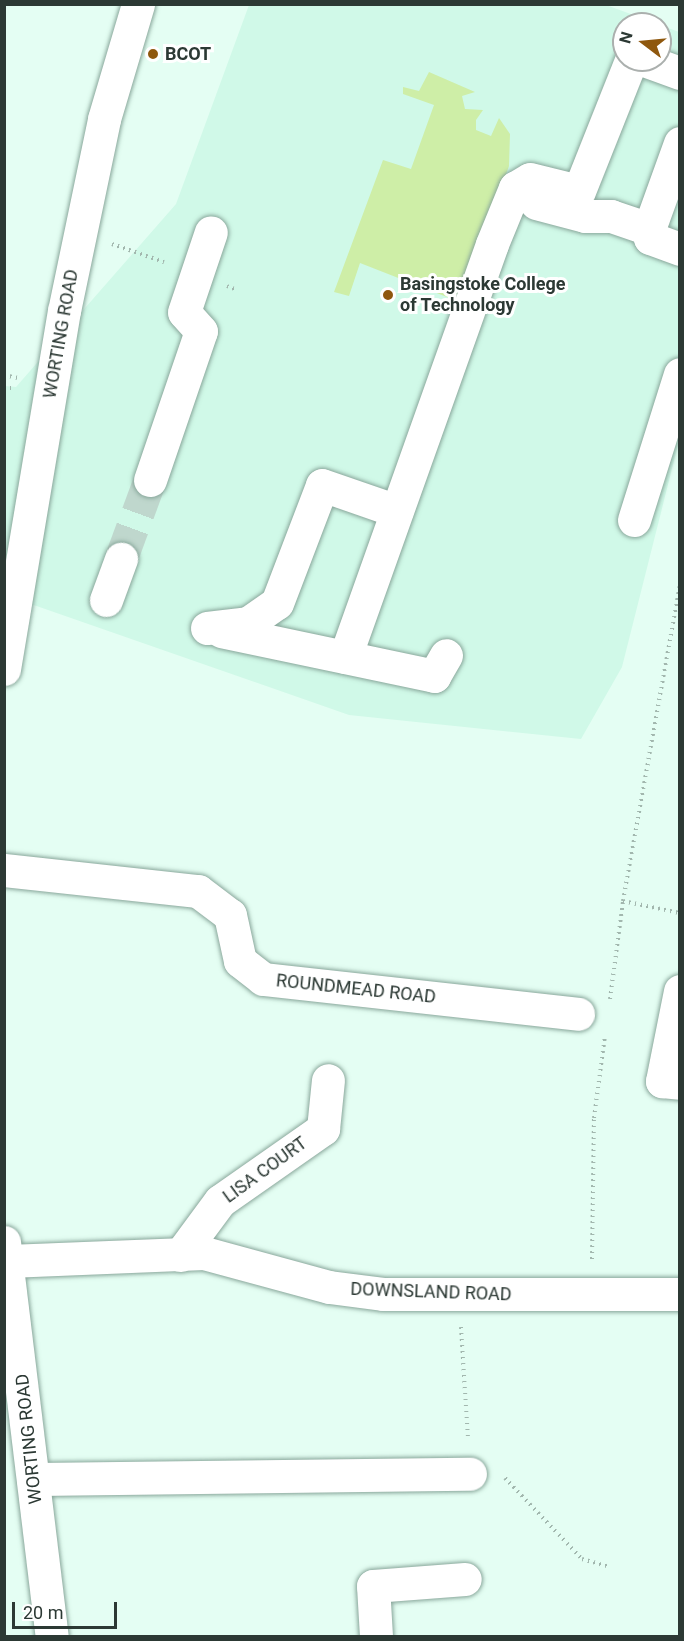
<!DOCTYPE html>
<style>
body{margin:0}
#map{position:relative;width:684px;height:1641px;overflow:hidden;background:#e4fef3;font-family:Roboto,sans-serif}
div>[style]{position:absolute}
.built>*{inset:0;background:#d0f9e8}
.green>*{inset:0;background:#ceeea7}
.minor-tunnel>*{height:33px;margin-top:-16.5px;transform-origin:0;background:repeating-linear-gradient(90deg,#bfd7cd 0 33px,transparent 0 49px)}
.path>*{height:4px;margin-top:-2px;transform-origin:0;background:repeating-linear-gradient(90deg,#a2b7ae 0 1.5px,transparent 0 6px)}
.roads{filter:drop-shadow(0 0 2px #89a79b) drop-shadow(0 0 2px #89a79b)}
.minor>*{height:33px;margin:-16.5px;padding:0 16.5px;transform-origin:16.5px;border-radius:16.5px;background:#fff}
.dots>*{width:16px;height:16px;translate:-50% -50%;box-sizing:border-box;border:3px solid #fff;border-radius:50%}
span{translate:-50% -50%;white-space:nowrap;text-align:center;line-height:1.15;-webkit-text-stroke:6px #fff;paint-order:stroke}
.poi-label{font-size:18px;color:#2c3934;font-weight:700}
.left{translate:0 -50%;text-align:left}
.street-label{font-size:18px;color:#2c3934}
.frame{position:absolute;inset:0;border:6px solid #2c3934;pointer-events:none}
.north{position:absolute;left:612px;top:12px;width:60px;height:60px;box-sizing:border-box;background:#fff;border:2px solid #abb0ae;border-radius:50%;rotate:286deg;font-size:16px;font-weight:700;line-height:24px;text-align:center;color:#2c3934}
.north::after{content:'';display:block;margin:auto;width:21px;height:27px;background:#8f580e;clip-path:polygon(50% 0,100% 100%,50% 72%,0 100%)}
.scale{position:absolute;left:12px;top:1602px;width:105px;height:27px;box-sizing:border-box;border:3px solid #2c3934;border-top:0;padding-left:8px;font-size:18px;line-height:21px;white-space:nowrap;color:#2c3934;-webkit-text-stroke:4px #fff;paint-order:stroke}
</style>
<div id="map">
<div class="built">
<div style="clip-path:polygon(249px 5px,606px 5px,658px 24px,624px 24px,624px 60px,660px 60px,660px 25px,679px 32px,679px 441px,622px 667px,581px 739px,349px 715px,5px 595px,5px 386px,16px 387px,176px 204px)"></div>
</div>
<div class="green">
<div style="clip-path:polygon(429px 72px,475px 92px,462px 96px,465px 109px,483px 110px,476px 120px,476px 130px,491px 136px,499px 118px,510px 134px,509px 166px,485px 233px,458px 294px,452px 299px,360px 263px,349px 296px,334px 292px,383px 160px,411px 169px,434px 105px,403px 94px,403px 87px,419px 91px)"></div>
</div>
<div class="minor-tunnel">
<div style="left:121px;top:559px;width:84px;rotate:-69.8deg"></div>
</div>
<div class="path">
<div style="left:112px;top:244px;width:55px;rotate:19.1deg"></div>
<div style="left:227px;top:286px;width:11px;rotate:22deg"></div>
<div style="left:4px;top:375px;width:14px;rotate:12deg"></div>
<div style="left:4px;top:388px;width:12px"></div>
<div style="left:623px;top:901px;width:58px;rotate:11.9deg"></div>
<div style="left:610px;top:999px;width:99px;rotate:-82.4deg"></div>
<div style="left:623px;top:901px;width:321px;rotate:-79.8deg"></div>
<div style="left:592px;top:1259px;width:141px;rotate:-89.2deg"></div>
<div style="left:594px;top:1118px;width:83px;rotate:-82.4deg"></div>
<div style="left:461px;top:1327px;width:112px;rotate:86.4deg"></div>
<div style="left:505px;top:1478px;width:112px;rotate:46.5deg"></div>
<div style="left:582px;top:1559px;width:26px;rotate:16deg"></div>
</div>
<div class="roads">
<div class="minor">
<div style="left:644px;top:60px;width:38px;rotate:20deg"></div>
<div style="left:680px;top:143px;width:91px;rotate:109.8deg"></div>
<div style="left:649px;top:229px;width:9px;rotate:84deg"></div>
<div style="left:650px;top:238px;width:32px;rotate:20deg"></div>
<div style="left:536px;top:203px;width:51px;rotate:14.9deg"></div>
<div style="left:585px;top:216px;width:26px"></div>
<div style="left:611px;top:216px;width:40px;rotate:18.9deg"></div>
<div style="left:150px;top:480px;width:157px;rotate:-71.1deg"></div>
<div style="left:201px;top:331px;width:25px;rotate:-132deg"></div>
<div style="left:184px;top:312px;width:84px;rotate:-71.4deg"></div>
<div style="left:634px;top:520px;width:153px;rotate:-72.5deg"></div>
<div style="left:106px;top:600px;width:44px;rotate:-69.9deg"></div>
<div style="left:207px;top:628px;width:41px;rotate:-7deg"></div>
<div style="left:248px;top:623px;width:35px;rotate:-35deg"></div>
<div style="left:277px;top:603px;width:126px;rotate:-69.1deg"></div>
<div style="left:322px;top:485px;width:79px;rotate:19.1deg"></div>
<div style="left:221px;top:631px;width:218px;rotate:11.9deg"></div>
<div style="left:434px;top:676px;width:24px;rotate:-60deg"></div>
<div style="left:345px;top:657px;width:438px;rotate:-70.4deg"></div>
<div style="left:492px;top:244px;width:61px;rotate:-67.7deg"></div>
<div style="left:515px;top:188px;width:17px;rotate:-31deg"></div>
<div style="left:530px;top:179px;width:50px;rotate:13.8deg"></div>
<div style="left:579px;top:191px;width:141px;rotate:-68.3deg"></div>
<div style="left:4px;top:669px;width:363px;rotate:-80.5deg"></div>
<div style="left:64px;top:311px;width:196px;rotate:-78.2deg"></div>
<div style="left:104px;top:119px;width:120px;rotate:-73.5deg"></div>
<div style="left:4px;top:870px;width:195px;rotate:6.2deg"></div>
<div style="left:198px;top:891px;width:40px;rotate:37deg"></div>
<div style="left:230px;top:915px;width:47px;rotate:77.7deg"></div>
<div style="left:240px;top:961px;width:29px;rotate:38deg"></div>
<div style="left:263px;top:979px;width:317px;rotate:6.3deg"></div>
<div style="left:680px;top:991px;width:92px;rotate:101.3deg"></div>
<div style="left:662px;top:1081px;width:18px;rotate:6deg"></div>
<div style="left:4px;top:1242px;width:397px;rotate:83.1deg"></div>
<div style="left:180px;top:1255px;width:67px;rotate:-53.5deg"></div>
<div style="left:220px;top:1201px;width:126px;rotate:-35deg"></div>
<div style="left:323px;top:1129px;width:49px;rotate:-84.2deg"></div>
<div style="left:8px;top:1261px;width:196px;rotate:-2.3deg"></div>
<div style="left:204px;top:1253px;width:130px;rotate:15.2deg"></div>
<div style="left:329px;top:1287px;width:54px;rotate:7.4deg"></div>
<div style="left:383px;top:1294px;width:297px"></div>
<div style="left:33px;top:1479px;width:437px;rotate:-0.7deg"></div>
<div style="left:376px;top:1636px;width:50px;rotate:-93.4deg"></div>
<div style="left:373px;top:1586px;width:92px;rotate:-4.4deg"></div>
</div>
</div>
<div class="dots">
<div style="left:153px;top:54px;background:#8f580e"></div>
<div style="left:388px;top:295px;background:#8f580e"></div>
</div>
<div class="poi-label">
<span class="left" style="left:165px;top:54px">BCOT</span>
<span class="left" style="left:400px;top:295px">Basingstoke College<br>of Technology</span>
</div>
<div class="street-label">
<span style="left:61px;top:334px;rotate:-80deg">WORTING ROAD</span>
<span style="left:356px;top:989px;rotate:6deg">ROUNDMEAD ROAD</span>
<span style="left:265px;top:1170px;rotate:-36deg">LISA COURT</span>
<span style="left:431px;top:1292px;rotate:2deg">DOWNSLAND ROAD</span>
<span style="left:29px;top:1439px;rotate:-96deg">WORTING ROAD</span>
</div>
<div class="frame"></div>
<div class="north">N</div>
<div class="scale">20 m</div>
</div>
